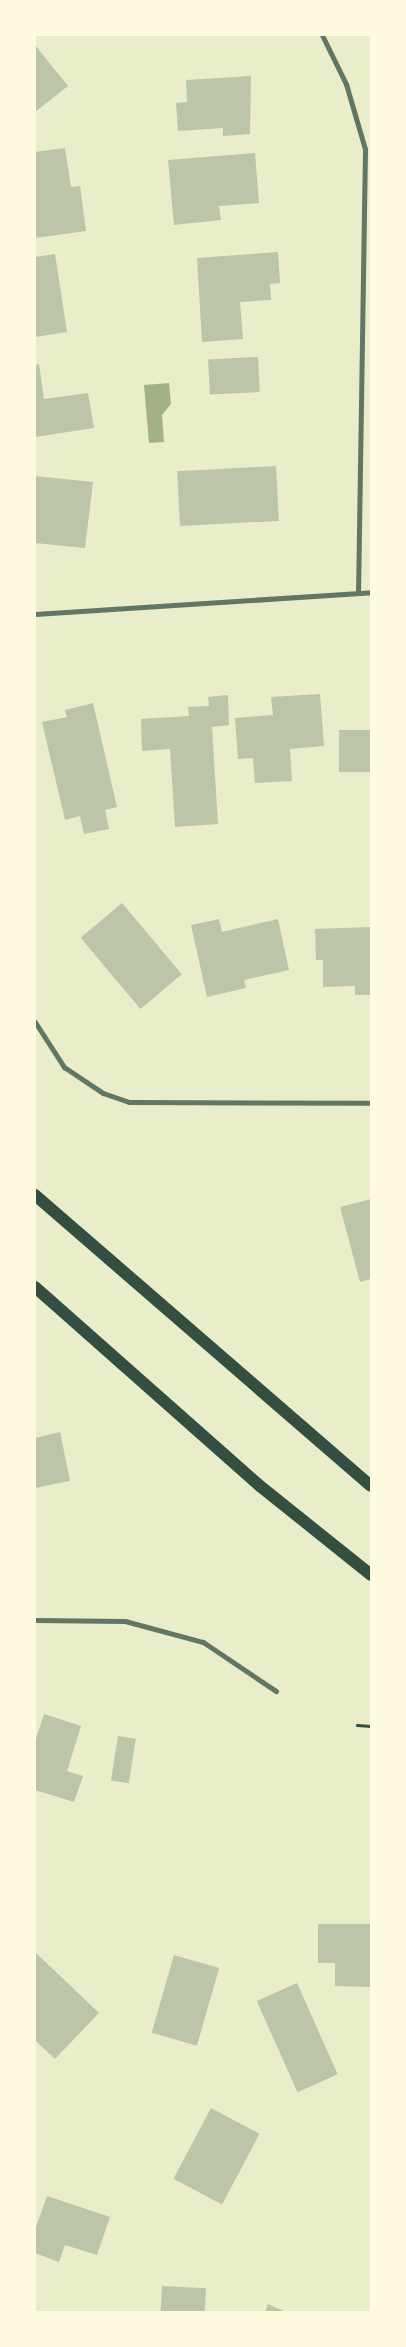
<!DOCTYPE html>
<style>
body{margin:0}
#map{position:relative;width:406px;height:2347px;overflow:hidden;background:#e9edc9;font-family:Manrope,sans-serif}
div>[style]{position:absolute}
.water>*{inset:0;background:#a3b18a}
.building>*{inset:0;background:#bcc5a7;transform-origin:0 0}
.path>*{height:3px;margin:-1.5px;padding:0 1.5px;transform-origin:1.5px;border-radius:1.5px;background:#344e41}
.minor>*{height:5px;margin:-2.5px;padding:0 2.5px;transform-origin:2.5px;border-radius:2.5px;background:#617663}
.primary>*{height:12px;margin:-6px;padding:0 6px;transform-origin:6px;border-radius:6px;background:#344e41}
span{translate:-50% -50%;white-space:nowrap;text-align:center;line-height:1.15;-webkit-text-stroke:4px #fefae0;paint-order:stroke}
.frame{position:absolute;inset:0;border:36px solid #fefae0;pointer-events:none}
</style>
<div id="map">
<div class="water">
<div style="clip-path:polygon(169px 383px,171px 404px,162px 415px,164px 442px,149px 443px,144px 385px)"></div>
</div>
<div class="building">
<div style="clip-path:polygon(35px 45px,68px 86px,35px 112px)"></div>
<div style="clip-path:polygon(251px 76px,250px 134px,223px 136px,223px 128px,178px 131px,176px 103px,187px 102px,186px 80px)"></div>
<div style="clip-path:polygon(65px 148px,71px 187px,80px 186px,86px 231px,35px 238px,35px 152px)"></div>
<div style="clip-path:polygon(255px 153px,259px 203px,219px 206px,221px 220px,174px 225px,168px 160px)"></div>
<div style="clip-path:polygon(278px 252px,280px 283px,270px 284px,271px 300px,240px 302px,243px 339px,202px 342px,197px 258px)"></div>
<div style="clip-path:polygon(55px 254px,67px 332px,35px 337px,35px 257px)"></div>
<div style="left:258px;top:357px;width:35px;height:50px;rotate:87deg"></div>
<div style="clip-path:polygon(39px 364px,44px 399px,88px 393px,94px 428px,35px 437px,35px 365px)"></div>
<div style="left:276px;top:466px;width:55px;height:99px;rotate:87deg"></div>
<div style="clip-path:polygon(35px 476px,93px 482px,85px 548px,35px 543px)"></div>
<div style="clip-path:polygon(320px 694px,324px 746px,290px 749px,292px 781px,255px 783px,253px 758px,238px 759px,235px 718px,273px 715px,271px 697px)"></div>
<div style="clip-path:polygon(228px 695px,229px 725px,212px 727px,218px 824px,175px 827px,170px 749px,142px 751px,141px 719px,189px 716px,188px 707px,209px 706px,208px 697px)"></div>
<div style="clip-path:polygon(93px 703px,117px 807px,105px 810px,109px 829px,84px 834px,80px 816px,65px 820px,42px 722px,67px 717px,65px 710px)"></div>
<div style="left:371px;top:730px;width:42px;height:32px;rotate:90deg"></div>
<div style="left:122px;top:903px;width:93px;height:54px;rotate:50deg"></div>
<div style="clip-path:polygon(219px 919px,222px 932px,278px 919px,289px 970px,244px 980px,246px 988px,207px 997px,191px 925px)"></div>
<div style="clip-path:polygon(371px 927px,371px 995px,355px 995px,355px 986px,323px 987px,323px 960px,316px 960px,315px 929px)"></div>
<div style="clip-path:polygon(371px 1199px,371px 1279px,360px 1282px,340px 1207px)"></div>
<div style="clip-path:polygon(60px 1432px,70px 1481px,35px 1488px,35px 1438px)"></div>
<div style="clip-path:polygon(44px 1714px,81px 1726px,67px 1771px,83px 1776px,74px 1802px,35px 1790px,35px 1742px)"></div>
<div style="left:118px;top:1736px;width:18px;height:45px;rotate:9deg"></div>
<div style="clip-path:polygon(318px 1924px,371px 1924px,371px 1987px,335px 1986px,335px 1963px,318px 1963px)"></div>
<div style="clip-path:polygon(35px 1952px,99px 2013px,55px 2059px,35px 2040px)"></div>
<div style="left:174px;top:1955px;width:47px;height:81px;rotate:16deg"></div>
<div style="left:297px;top:1983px;width:100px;height:44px;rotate:66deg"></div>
<div style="left:211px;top:2108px;width:55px;height:80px;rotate:28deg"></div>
<div style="clip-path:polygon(47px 2196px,110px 2217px,97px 2255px,65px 2245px,59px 2262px,35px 2253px,35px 2230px)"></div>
<div style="left:162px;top:2286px;width:44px;height:26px;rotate:3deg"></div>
<div style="clip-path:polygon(268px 2304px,286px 2312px,265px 2312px)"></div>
</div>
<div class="path">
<div style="left:357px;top:1725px;width:14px;rotate:4deg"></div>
</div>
<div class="minor">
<div style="left:322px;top:35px;width:55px;rotate:63.9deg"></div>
<div style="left:346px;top:84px;width:68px;rotate:73.7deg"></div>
<div style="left:365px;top:149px;width:444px;rotate:90.9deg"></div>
<div style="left:35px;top:614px;width:337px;rotate:-3.7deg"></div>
<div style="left:35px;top:1022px;width:54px;rotate:57.2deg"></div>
<div style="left:64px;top:1067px;width:47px;rotate:33.7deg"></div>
<div style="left:103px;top:1093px;width:28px;rotate:19deg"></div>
<div style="left:129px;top:1102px;width:242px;rotate:0.2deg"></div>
<div style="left:35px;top:1620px;width:90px;rotate:0.6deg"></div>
<div style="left:125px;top:1621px;width:81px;rotate:15.1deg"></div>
<div style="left:203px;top:1642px;width:88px;rotate:33.9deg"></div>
</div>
<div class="primary">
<div style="left:35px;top:1195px;width:444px;rotate:40.9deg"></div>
<div style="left:35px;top:1287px;width:300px;rotate:41.5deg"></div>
<div style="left:260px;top:1486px;width:142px;rotate:38.7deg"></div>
</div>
<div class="frame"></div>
</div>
